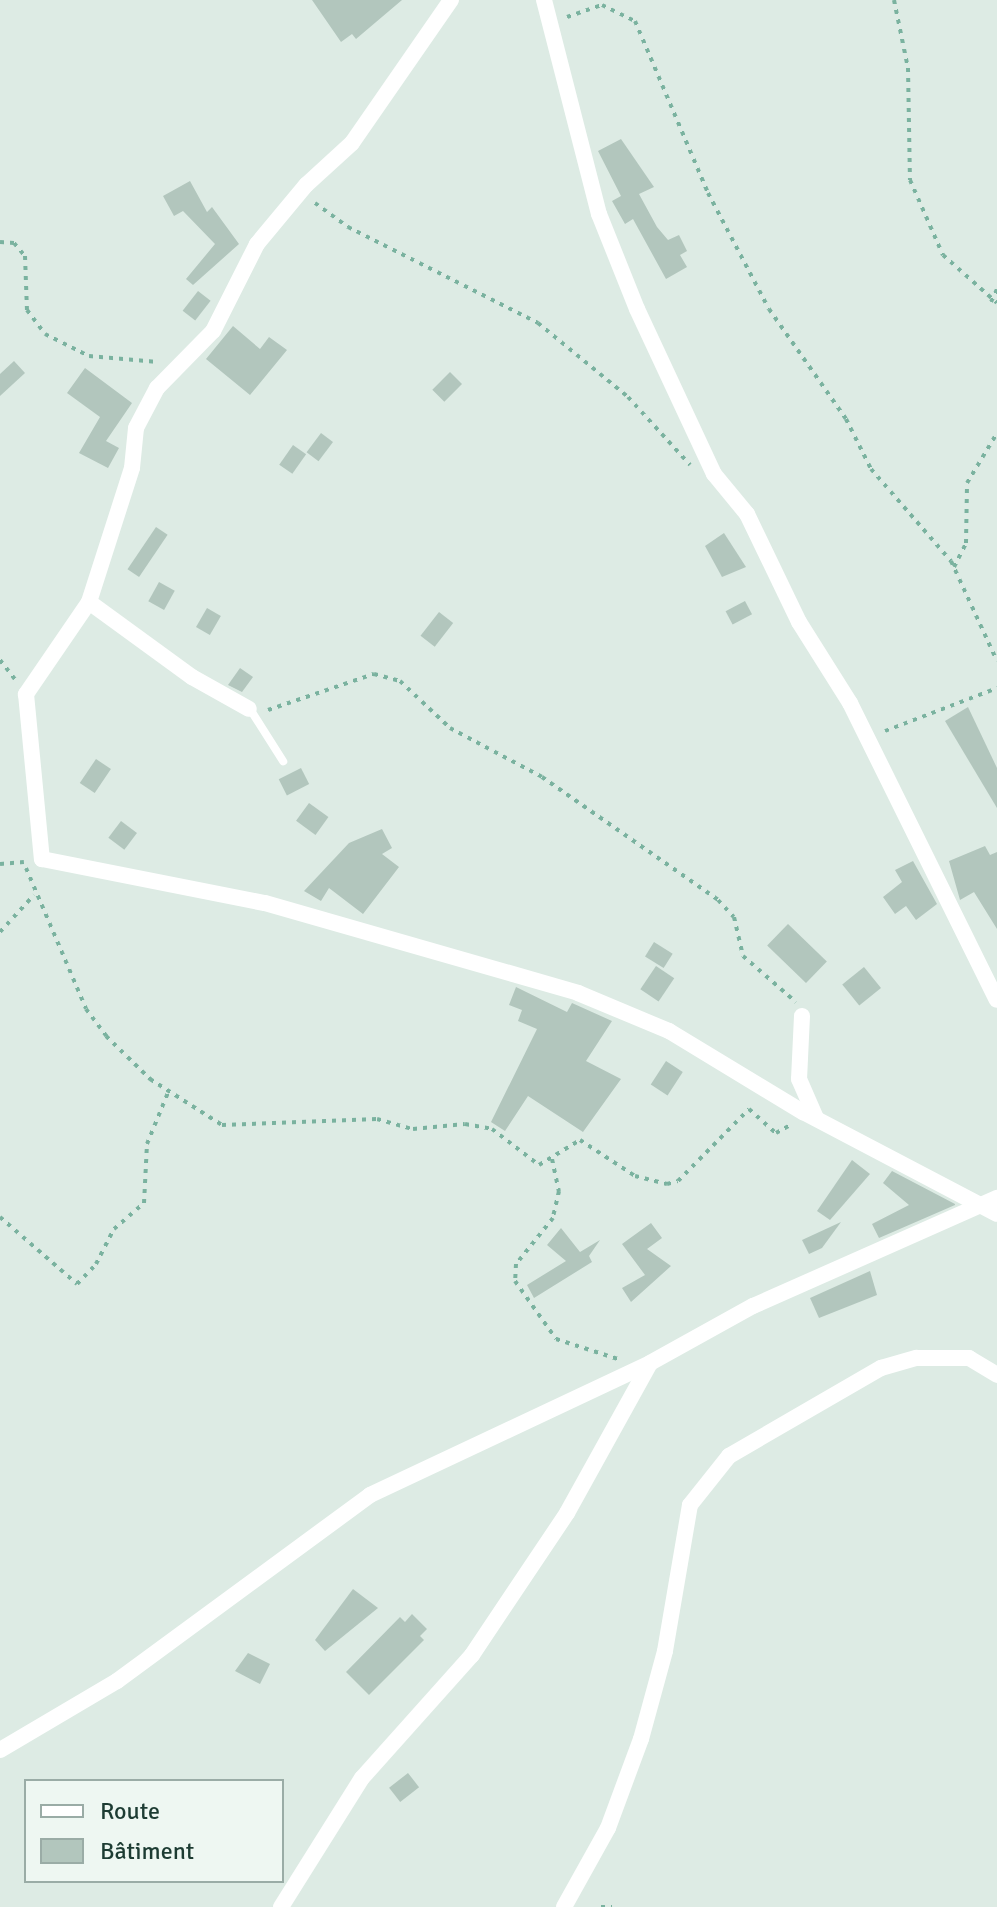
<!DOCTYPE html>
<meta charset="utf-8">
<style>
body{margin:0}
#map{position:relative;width:997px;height:1907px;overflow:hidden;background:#ddebe4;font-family:Signika,sans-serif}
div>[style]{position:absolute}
.building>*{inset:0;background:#b2c6bd;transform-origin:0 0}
.path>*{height:4px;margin-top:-2px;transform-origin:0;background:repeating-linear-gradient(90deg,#7ab29f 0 4px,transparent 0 10px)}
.service>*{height:8px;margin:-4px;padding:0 4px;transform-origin:4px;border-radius:4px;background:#fff}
.minor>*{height:16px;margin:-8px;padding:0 8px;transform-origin:8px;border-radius:8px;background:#fff}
span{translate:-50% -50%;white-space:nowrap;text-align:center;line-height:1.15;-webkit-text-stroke:8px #eef7f2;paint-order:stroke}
.legend{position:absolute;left:24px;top:1779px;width:260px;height:104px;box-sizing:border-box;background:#eef7f2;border:2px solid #9aaca6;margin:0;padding:10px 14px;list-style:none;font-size:24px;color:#1d3c33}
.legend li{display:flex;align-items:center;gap:16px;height:40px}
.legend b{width:40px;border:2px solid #9aaca6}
</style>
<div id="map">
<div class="building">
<div style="clip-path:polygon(312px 0,402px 0,356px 39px,352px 34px,341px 42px)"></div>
<div style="clip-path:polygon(621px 139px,654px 187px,639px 194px,657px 227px,668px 240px,679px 235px,687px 251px,680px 255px,687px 267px,666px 279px,633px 219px,625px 224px,612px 201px,621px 196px,598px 151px)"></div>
<div style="clip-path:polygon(190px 181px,207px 212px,212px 207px,239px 244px,193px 285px,186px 279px,215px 244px,183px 211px,174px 216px,163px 196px)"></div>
<div style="left:198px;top:291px;width:16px;height:25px;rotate:38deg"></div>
<div style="clip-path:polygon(233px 326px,260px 349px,269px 337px,287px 350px,250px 395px,206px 359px)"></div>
<div style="clip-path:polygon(14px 361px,25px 373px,0 396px,0 374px)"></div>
<div style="clip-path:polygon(85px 368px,132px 403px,106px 441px,119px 448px,108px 468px,79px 453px,100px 417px,67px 393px)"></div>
<div style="left:450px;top:372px;width:17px;height:25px;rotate:45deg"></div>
<div style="left:321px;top:433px;width:15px;height:24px;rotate:37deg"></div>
<div style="left:293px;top:445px;width:16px;height:24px;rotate:35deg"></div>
<div style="left:156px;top:527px;width:14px;height:51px;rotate:34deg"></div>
<div style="clip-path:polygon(724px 533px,746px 567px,722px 577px,705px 546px)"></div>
<div style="left:159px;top:582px;width:18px;height:22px;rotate:29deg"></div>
<div style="left:745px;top:601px;width:15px;height:22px;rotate:62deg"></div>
<div style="left:207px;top:608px;width:16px;height:22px;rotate:30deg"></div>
<div style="left:439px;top:612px;width:18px;height:30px;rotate:38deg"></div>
<div style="clip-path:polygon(240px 668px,253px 677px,242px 692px,228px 685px)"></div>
<div style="clip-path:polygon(968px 707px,997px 768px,997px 808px,945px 721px)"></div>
<div style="left:96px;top:759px;width:18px;height:29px;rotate:34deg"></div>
<div style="left:301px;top:768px;width:18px;height:25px;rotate:63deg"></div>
<div style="left:309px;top:803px;width:24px;height:22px;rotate:36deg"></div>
<div style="left:121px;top:821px;width:20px;height:21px;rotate:37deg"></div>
<div style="clip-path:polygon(382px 829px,392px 848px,382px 854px,399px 867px,363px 914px,329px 888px,321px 901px,304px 891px,349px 843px)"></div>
<div style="clip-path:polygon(985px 846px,990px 855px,997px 852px,997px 929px,974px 892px,960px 900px,949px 861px)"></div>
<div style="clip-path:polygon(913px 861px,937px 904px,916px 920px,906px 906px,895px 914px,883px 897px,902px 882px,895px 870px)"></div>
<div style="left:788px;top:924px;width:54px;height:30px;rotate:44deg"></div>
<div style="left:654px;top:942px;width:22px;height:17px;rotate:32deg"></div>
<div style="left:656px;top:966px;width:22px;height:28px;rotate:34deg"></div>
<div style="left:864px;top:967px;width:27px;height:28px;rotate:51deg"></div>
<div style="clip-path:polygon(516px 987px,567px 1012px,572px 1003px,612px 1021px,586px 1061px,621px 1079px,583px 1132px,528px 1096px,505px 1131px,491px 1122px,537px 1029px,518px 1021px,522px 1010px,509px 1005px)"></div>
<div style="left:666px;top:1061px;width:20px;height:28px;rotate:33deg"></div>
<div style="clip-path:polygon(852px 1160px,870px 1174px,830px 1220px,817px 1211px)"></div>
<div style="clip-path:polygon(892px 1171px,955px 1204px,955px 1205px,879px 1238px,872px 1224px,909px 1205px,883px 1183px)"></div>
<div style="clip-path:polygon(841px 1222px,822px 1248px,809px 1254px,802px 1240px)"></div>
<div style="clip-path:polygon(651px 1223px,662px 1238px,647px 1249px,671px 1266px,631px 1302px,622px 1288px,645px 1275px,622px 1244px)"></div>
<div style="clip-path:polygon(561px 1228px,580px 1252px,600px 1240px,589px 1256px,592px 1262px,534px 1298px,527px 1285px,566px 1261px,547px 1245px)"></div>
<div style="clip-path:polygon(870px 1271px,877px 1295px,819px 1318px,810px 1298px)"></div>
<div style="clip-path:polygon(353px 1589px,378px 1608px,325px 1651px,315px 1640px)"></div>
<div style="clip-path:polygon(412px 1614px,427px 1629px,420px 1636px,424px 1640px,369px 1695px,346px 1672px,400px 1617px,405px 1622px)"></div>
<div style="clip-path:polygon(248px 1653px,270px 1664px,260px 1684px,235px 1671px)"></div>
<div style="left:408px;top:1773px;width:18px;height:24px;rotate:52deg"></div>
</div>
<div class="path">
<div style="left:894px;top:0;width:69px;rotate:78.4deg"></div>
<div style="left:908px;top:68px;width:112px;rotate:89deg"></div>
<div style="left:910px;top:180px;width:82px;rotate:66.3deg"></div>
<div style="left:943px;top:255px;width:72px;rotate:41.6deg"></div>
<div style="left:567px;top:17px;width:37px;rotate:-19deg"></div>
<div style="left:602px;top:5px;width:37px;rotate:26deg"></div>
<div style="left:635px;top:21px;width:187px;rotate:67deg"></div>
<div style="left:708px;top:193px;width:131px;rotate:62.3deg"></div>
<div style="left:769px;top:309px;width:134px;rotate:55deg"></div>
<div style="left:846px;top:419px;width:56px;rotate:63.4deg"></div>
<div style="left:871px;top:469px;width:122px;rotate:49deg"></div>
<div style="left:951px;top:561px;width:110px;rotate:65.3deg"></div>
<div style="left:315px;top:203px;width:41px;rotate:36deg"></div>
<div style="left:348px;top:227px;width:213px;rotate:26.8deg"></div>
<div style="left:538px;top:323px;width:117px;rotate:39.4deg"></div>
<div style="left:628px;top:397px;width:92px;rotate:47.6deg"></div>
<div style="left:0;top:242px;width:14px;rotate:4deg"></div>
<div style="left:14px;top:243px;width:17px;rotate:50deg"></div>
<div style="left:25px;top:256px;width:54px;rotate:87.9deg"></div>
<div style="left:27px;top:310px;width:30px;rotate:53deg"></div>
<div style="left:45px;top:334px;width:49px;rotate:26.6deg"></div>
<div style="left:89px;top:356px;width:69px;rotate:5deg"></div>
<div style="left:991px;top:302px;width:14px;rotate:-65deg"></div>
<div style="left:954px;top:567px;width:27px;rotate:-63deg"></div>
<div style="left:966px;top:543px;width:60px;rotate:-89deg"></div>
<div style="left:967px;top:483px;width:58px;rotate:-59deg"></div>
<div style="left:0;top:660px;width:24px;rotate:52deg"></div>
<div style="left:268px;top:710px;width:112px;rotate:-18.8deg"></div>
<div style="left:374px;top:674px;width:27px;rotate:15deg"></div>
<div style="left:400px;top:681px;width:69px;rotate:43.2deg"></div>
<div style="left:450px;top:728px;width:104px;rotate:28deg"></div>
<div style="left:542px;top:777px;width:215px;rotate:34.9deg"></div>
<div style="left:718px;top:900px;width:23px;rotate:47deg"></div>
<div style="left:734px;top:917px;width:40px;rotate:77deg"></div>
<div style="left:743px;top:956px;width:70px;rotate:41deg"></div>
<div style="left:885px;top:731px;width:120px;rotate:-21deg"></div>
<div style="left:0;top:864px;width:24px;rotate:-5deg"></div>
<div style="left:26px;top:868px;width:153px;rotate:66.9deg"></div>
<div style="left:86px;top:1009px;width:34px;rotate:53deg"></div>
<div style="left:106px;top:1036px;width:62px;rotate:44.3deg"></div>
<div style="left:150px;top:1079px;width:85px;rotate:32.6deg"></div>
<div style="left:222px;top:1125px;width:155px;rotate:-2.2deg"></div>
<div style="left:377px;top:1119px;width:37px;rotate:16deg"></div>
<div style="left:413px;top:1129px;width:52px;rotate:-5.5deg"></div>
<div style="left:465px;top:1124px;width:27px;rotate:10deg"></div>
<div style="left:492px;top:1129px;width:59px;rotate:37.5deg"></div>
<div style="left:539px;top:1165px;width:48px;rotate:-31.4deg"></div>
<div style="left:580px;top:1140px;width:66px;rotate:33.2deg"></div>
<div style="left:635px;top:1176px;width:33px;rotate:14deg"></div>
<div style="left:667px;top:1184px;width:11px;rotate:-15deg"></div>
<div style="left:678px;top:1181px;width:101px;rotate:-45.4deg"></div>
<div style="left:749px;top:1109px;width:36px;rotate:42deg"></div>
<div style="left:776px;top:1133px;width:18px;rotate:-29deg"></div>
<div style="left:0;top:932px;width:50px;rotate:-47.4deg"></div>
<div style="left:552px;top:1159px;width:33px;rotate:78deg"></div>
<div style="left:559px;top:1191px;width:28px;rotate:103deg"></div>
<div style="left:553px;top:1218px;width:59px;rotate:128.8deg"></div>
<div style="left:516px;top:1264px;width:17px;rotate:93deg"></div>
<div style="left:515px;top:1281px;width:71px;rotate:54.7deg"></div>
<div style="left:556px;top:1339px;width:65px;rotate:17.9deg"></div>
<div style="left:0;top:1217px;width:102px;rotate:41deg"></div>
<div style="left:77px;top:1284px;width:28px;rotate:-46deg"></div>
<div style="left:96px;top:1264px;width:39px;rotate:-63deg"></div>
<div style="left:114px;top:1229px;width:40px;rotate:-41deg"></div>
<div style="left:144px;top:1203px;width:59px;rotate:-87.1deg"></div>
<div style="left:147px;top:1144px;width:58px;rotate:-67.8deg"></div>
<div style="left:601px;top:1907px;width:11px"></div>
</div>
<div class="service">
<div style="left:250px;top:709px;width:62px;rotate:57.6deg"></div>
</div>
<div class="minor">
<div style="left:451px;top:0;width:174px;rotate:124.7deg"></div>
<div style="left:352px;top:143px;width:62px;rotate:137.6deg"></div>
<div style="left:306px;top:185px;width:77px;rotate:129.7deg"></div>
<div style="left:257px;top:244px;width:97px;rotate:116.8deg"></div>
<div style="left:213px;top:331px;width:80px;rotate:134.5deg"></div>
<div style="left:157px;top:388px;width:45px;rotate:117.7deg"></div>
<div style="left:136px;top:428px;width:40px;rotate:95.7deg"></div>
<div style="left:132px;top:468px;width:141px;rotate:107.8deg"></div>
<div style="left:89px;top:602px;width:112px;rotate:124.4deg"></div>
<div style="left:26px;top:694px;width:166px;rotate:84.5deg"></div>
<div style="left:42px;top:859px;width:227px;rotate:11.2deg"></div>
<div style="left:265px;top:903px;width:326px;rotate:16deg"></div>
<div style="left:578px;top:993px;width:99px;rotate:22.7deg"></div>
<div style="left:669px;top:1031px;width:157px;rotate:31.2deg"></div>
<div style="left:803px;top:1112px;width:219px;rotate:27.7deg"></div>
<div style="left:544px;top:0;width:221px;rotate:75.6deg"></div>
<div style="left:599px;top:214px;width:102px;rotate:68.2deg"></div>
<div style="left:637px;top:309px;width:182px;rotate:65deg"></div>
<div style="left:714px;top:474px;width:52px;rotate:50.5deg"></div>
<div style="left:747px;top:514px;width:120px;rotate:64.3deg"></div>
<div style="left:799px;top:622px;width:96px;rotate:57.8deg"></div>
<div style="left:850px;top:703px;width:331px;rotate:63.7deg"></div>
<div style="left:89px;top:602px;width:127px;rotate:36.1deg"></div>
<div style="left:192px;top:677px;width:65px;rotate:29.3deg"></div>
<div style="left:802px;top:1016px;width:63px;rotate:92.7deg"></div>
<div style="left:799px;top:1079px;width:43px;rotate:66.4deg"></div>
<div style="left:0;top:1750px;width:136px;rotate:-30.5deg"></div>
<div style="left:117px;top:1681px;width:314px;rotate:-36.3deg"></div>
<div style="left:370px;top:1495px;width:310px;rotate:-25.2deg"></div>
<div style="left:650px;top:1363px;width:118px;rotate:-29deg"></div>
<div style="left:753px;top:1306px;width:267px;rotate:-23.9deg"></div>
<div style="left:281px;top:1907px;width:152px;rotate:-57.9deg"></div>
<div style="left:362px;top:1778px;width:165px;rotate:-48.2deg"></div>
<div style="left:472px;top:1655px;width:171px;rotate:-56.2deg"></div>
<div style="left:567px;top:1513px;width:171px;rotate:-61deg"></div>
<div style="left:564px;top:1907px;width:90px;rotate:-60.9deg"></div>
<div style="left:608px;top:1828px;width:95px;rotate:-69.7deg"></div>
<div style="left:641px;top:1739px;width:91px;rotate:-74.7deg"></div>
<div style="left:665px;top:1651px;width:148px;rotate:-80.3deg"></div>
<div style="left:690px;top:1505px;width:63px;rotate:-51.5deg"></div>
<div style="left:729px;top:1456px;width:176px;rotate:-30.1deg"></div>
<div style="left:881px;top:1368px;width:37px;rotate:-16deg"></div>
<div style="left:917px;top:1358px;width:52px"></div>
<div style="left:969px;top:1358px;width:33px;rotate:31deg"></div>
</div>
<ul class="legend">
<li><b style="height:10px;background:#fff"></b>Route</li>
<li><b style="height:22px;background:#b2c6bd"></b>Bâtiment</li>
</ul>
</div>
